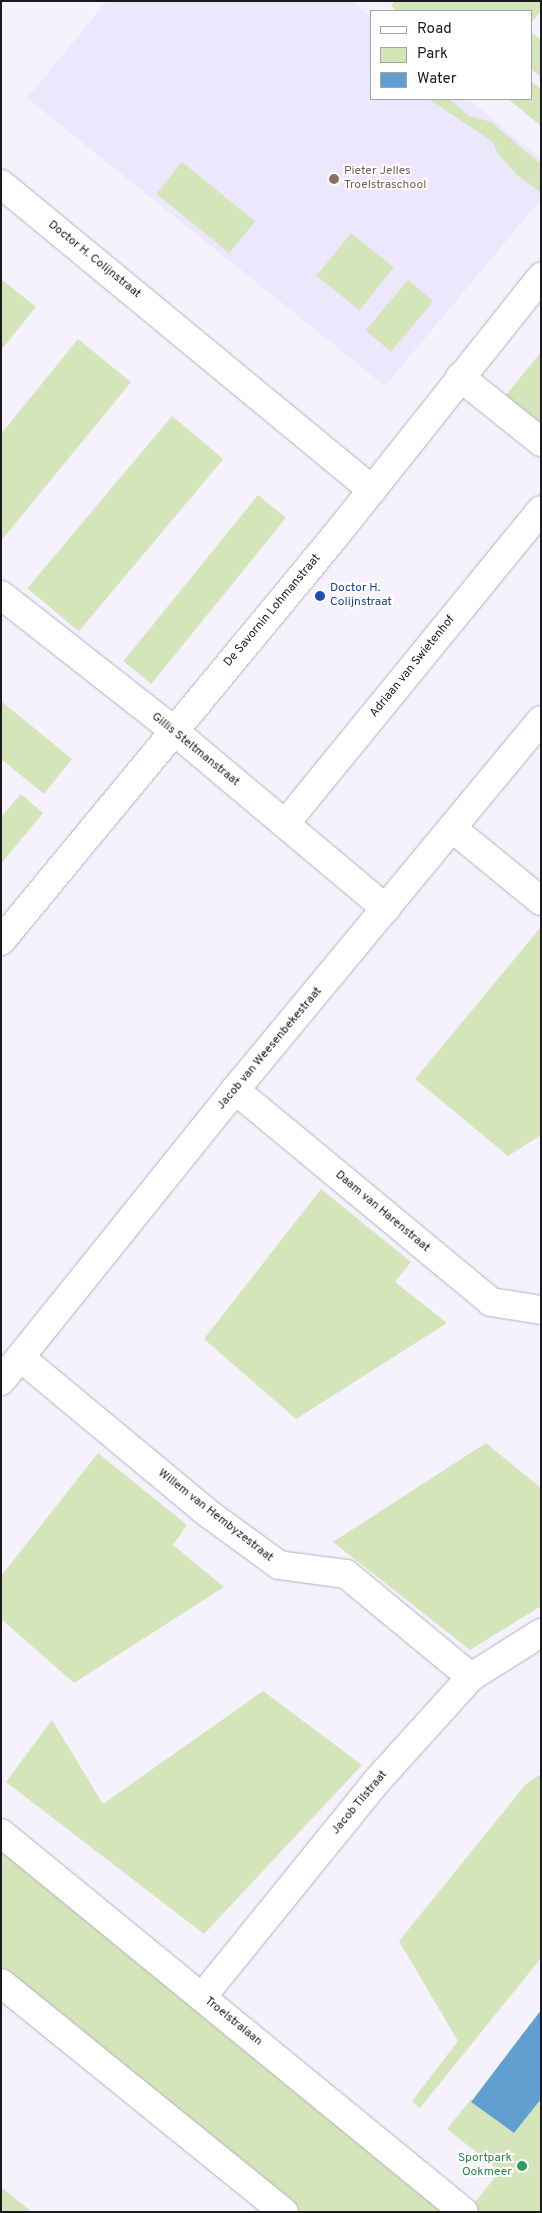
<!DOCTYPE html>
<style>
body{margin:0}
#map{position:relative;width:542px;height:2213px;overflow:hidden;background:#f5f2fe;font-family:Overpass,sans-serif}
div>[style]{position:absolute}
.built>*{inset:0;background:#ede7fd}
.green>*{inset:0;background:#d4e5ba;transform-origin:0 0}
.water>*{inset:0;background:#609fcf}
.roads{filter:drop-shadow(0 0 1px #b4b0bf) drop-shadow(0 0 1px #b4b0bf)}
.street>*{height:28px;margin:-14px;padding:0 14px;transform-origin:14px;border-radius:14px;background:#fff}
.secondary>*{height:28px;margin:-14px;padding:0 14px;transform-origin:14px;border-radius:14px;background:#fff}
.dots>*{width:14px;height:14px;translate:-50% -50%;box-sizing:border-box;border:2px solid #fff;border-radius:50%}
span{translate:-50% -50%;white-space:nowrap;text-align:center;line-height:1.15;-webkit-text-stroke:4px #fff;paint-order:stroke}
.education-label{font-size:12px;color:#785e54}
.left{translate:0 -50%;text-align:left}
.street-label{font-size:12px;color:#1b191f}
.transit-label{font-size:12px;color:#164399}
.leisure-label{font-size:12px;color:#27864d}
.right{translate:-100% -50%;text-align:right}
.frame{position:absolute;inset:0;border:2px solid #1b191f;pointer-events:none}
.legend{position:absolute;left:370px;top:10px;width:162px;height:90px;box-sizing:border-box;background:#fff;border:1px solid #a4a3a5;margin:0;padding:6px 9px;list-style:none;font-size:15px;color:#1b191f}
.legend li{display:flex;align-items:center;gap:10px;height:25px}
.legend b{width:25px;border:1px solid #a4a3a5}
</style>
<div id="map">
<div class="built">
<div style="clip-path:polygon(107px 1px,352px 1px,371px 17px,371px 99px,468px 99px,541px 159px,541px 199px,385px 386px,27px 98px)"></div>
</div>
<div class="green">
<div style="clip-path:polygon(395px 1px,541px 1px,541px 11px,531px 23px,531px 11px,397px 11px,391px 6px)"></div>
<div style="clip-path:polygon(532px 33px,541px 40px,541px 77px,531px 69px)"></div>
<div style="clip-path:polygon(531px 81px,541px 89px,541px 126px,508px 99px,531px 99px)"></div>
<div style="clip-path:polygon(429px 99px,449px 99px,469px 116px,491px 122px,541px 164px,541px 193px,517px 175px,496px 151px,493px 142px)"></div>
<div style="left:182px;top:162px;width:94px;height:41px;rotate:39deg"></div>
<div style="left:351px;top:233px;width:55px;height:55px;rotate:39deg"></div>
<div style="clip-path:polygon(1px 279px,36px 307px,1px 350px)"></div>
<div style="left:408px;top:280px;width:33px;height:66px;rotate:40deg"></div>
<div style="clip-path:polygon(78px 339px,131px 382px,1px 541px,1px 434px)"></div>
<div style="clip-path:polygon(541px 352px,541px 424px,506px 395px)"></div>
<div style="left:172px;top:416px;width:67px;height:225px;rotate:40deg"></div>
<div style="left:258px;top:495px;width:36px;height:214px;rotate:39deg"></div>
<div style="clip-path:polygon(1px 701px,72px 759px,44px 794px,1px 759px)"></div>
<div style="clip-path:polygon(21px 794px,43px 813px,1px 864px,1px 817px)"></div>
<div style="clip-path:polygon(540px 928px,541px 1135px,508px 1156px,415px 1079px)"></div>
<div style="clip-path:polygon(321px 1189px,411px 1262px,395px 1282px,447px 1323px,296px 1419px,204px 1339px)"></div>
<div style="clip-path:polygon(486px 1443px,541px 1488px,541px 1606px,470px 1650px,333px 1542px)"></div>
<div style="clip-path:polygon(98px 1453px,187px 1525px,173px 1545px,224px 1587px,74px 1683px,1px 1619px,1px 1576px)"></div>
<div style="clip-path:polygon(263px 1691px,362px 1765px,204px 1934px,6px 1782px,52px 1720px,103px 1804px)"></div>
<div style="clip-path:polygon(541px 1774px,541px 1958px,420px 2108px,412px 2101px,458px 2041px,399px 1941px,526px 1784px)"></div>
<div style="clip-path:polygon(1px 1844px,450px 2212px,301px 2212px,1px 1968px)"></div>
<div style="clip-path:polygon(472px 2098px,471px 2102px,514px 2133px,541px 2099px,541px 2212px,467px 2212px,500px 2171px,447px 2129px)"></div>
<div style="clip-path:polygon(1px 2187px,32px 2212px,1px 2212px)"></div>
</div>
<div class="water">
<div style="clip-path:polygon(541px 2010px,541px 2099px,514px 2133px,471px 2102px)"></div>
</div>
<div class="roads">
<div class="street">
<div style="left:460px;top:377px;width:104px;rotate:38.7deg"></div>
<div style="left:1px;top:595px;width:219px;rotate:38.1deg"></div>
<div style="left:173px;top:730px;width:278px;rotate:40deg"></div>
<div style="left:285px;top:824px;width:405px;rotate:-50.8deg"></div>
<div style="left:453px;top:829px;width:114px;rotate:39.3deg"></div>
<div style="left:235px;top:1090px;width:332px;rotate:39.6deg"></div>
<div style="left:491px;top:1302px;width:51px;rotate:9.1deg"></div>
<div style="left:21px;top:1358px;width:244px;rotate:39.7deg"></div>
<div style="left:209px;top:1514px;width:87px;rotate:36.1deg"></div>
<div style="left:279px;top:1565px;width:68px;rotate:7.7deg"></div>
<div style="left:346px;top:1574px;width:162px;rotate:39.5deg"></div>
<div style="left:1px;top:1381px;width:373px;rotate:-51.2deg"></div>
<div style="left:235px;top:1090px;width:480px;rotate:-50.4deg"></div>
<div style="left:202px;top:1997px;width:277px;rotate:-51deg"></div>
<div style="left:376px;top:1782px;width:142px;rotate:-47.9deg"></div>
<div style="left:471px;top:1677px;width:83px;rotate:-32.2deg"></div>
</div>
<div class="secondary">
<div style="left:1px;top:184px;width:481px;rotate:39.5deg"></div>
<div style="left:1px;top:941px;width:526px;rotate:-50.47deg"></div>
<div style="left:336px;top:535px;width:330px;rotate:-51.5deg"></div>
<div style="left:1px;top:1833px;width:598px;rotate:39.3deg"></div>
<div style="left:1px;top:1983px;width:364px;rotate:39deg"></div>
</div>
</div>
<div class="dots">
<div style="left:334px;top:179px;background:#8d6e63"></div>
<div style="left:320px;top:596px;background:#1a4fb4"></div>
<div style="left:522px;top:2166px;background:#2e9e5b"></div>
</div>
<div class="education-label">
<span class="left" style="left:344px;top:179px">Pieter Jelles<br>Troelstraschool</span>
</div>
<div class="street-label">
<span style="left:94px;top:260px;rotate:39deg">Doctor H. Colijnstraat</span>
<span style="left:273px;top:611px;rotate:-50deg">De Savornin Lohmanstraat</span>
<span style="left:413px;top:667px;rotate:-51deg">Adriaan van Swietenhof</span>
<span style="left:195px;top:750px;rotate:39deg">Gillis Steltmanstraat</span>
<span style="left:270px;top:1049px;rotate:-50deg">Jacob van Weesenbekestraat</span>
<span style="left:382px;top:1212px;rotate:40deg">Daam van Harenstraat</span>
<span style="left:215px;top:1516px;rotate:38deg">Willem van Hembyzestraat</span>
<span style="left:360px;top:1803px;rotate:-50deg">Jacob Tilstraat</span>
<span style="left:233px;top:2022px;rotate:39deg">Troelstralaan</span>
</div>
<div class="transit-label">
<span class="left" style="left:330px;top:596px">Doctor H.<br>Colijnstraat</span>
</div>
<div class="leisure-label">
<span class="right" style="left:512px;top:2166px">Sportpark<br>Ookmeer</span>
</div>
<div class="frame"></div>
<ul class="legend">
<li><b style="height:6px;background:#fff"></b>Road</li>
<li><b style="height:14px;background:#d4e5ba"></b>Park</li>
<li><b style="height:14px;background:#609fcf"></b>Water</li>
</ul>
</div>
